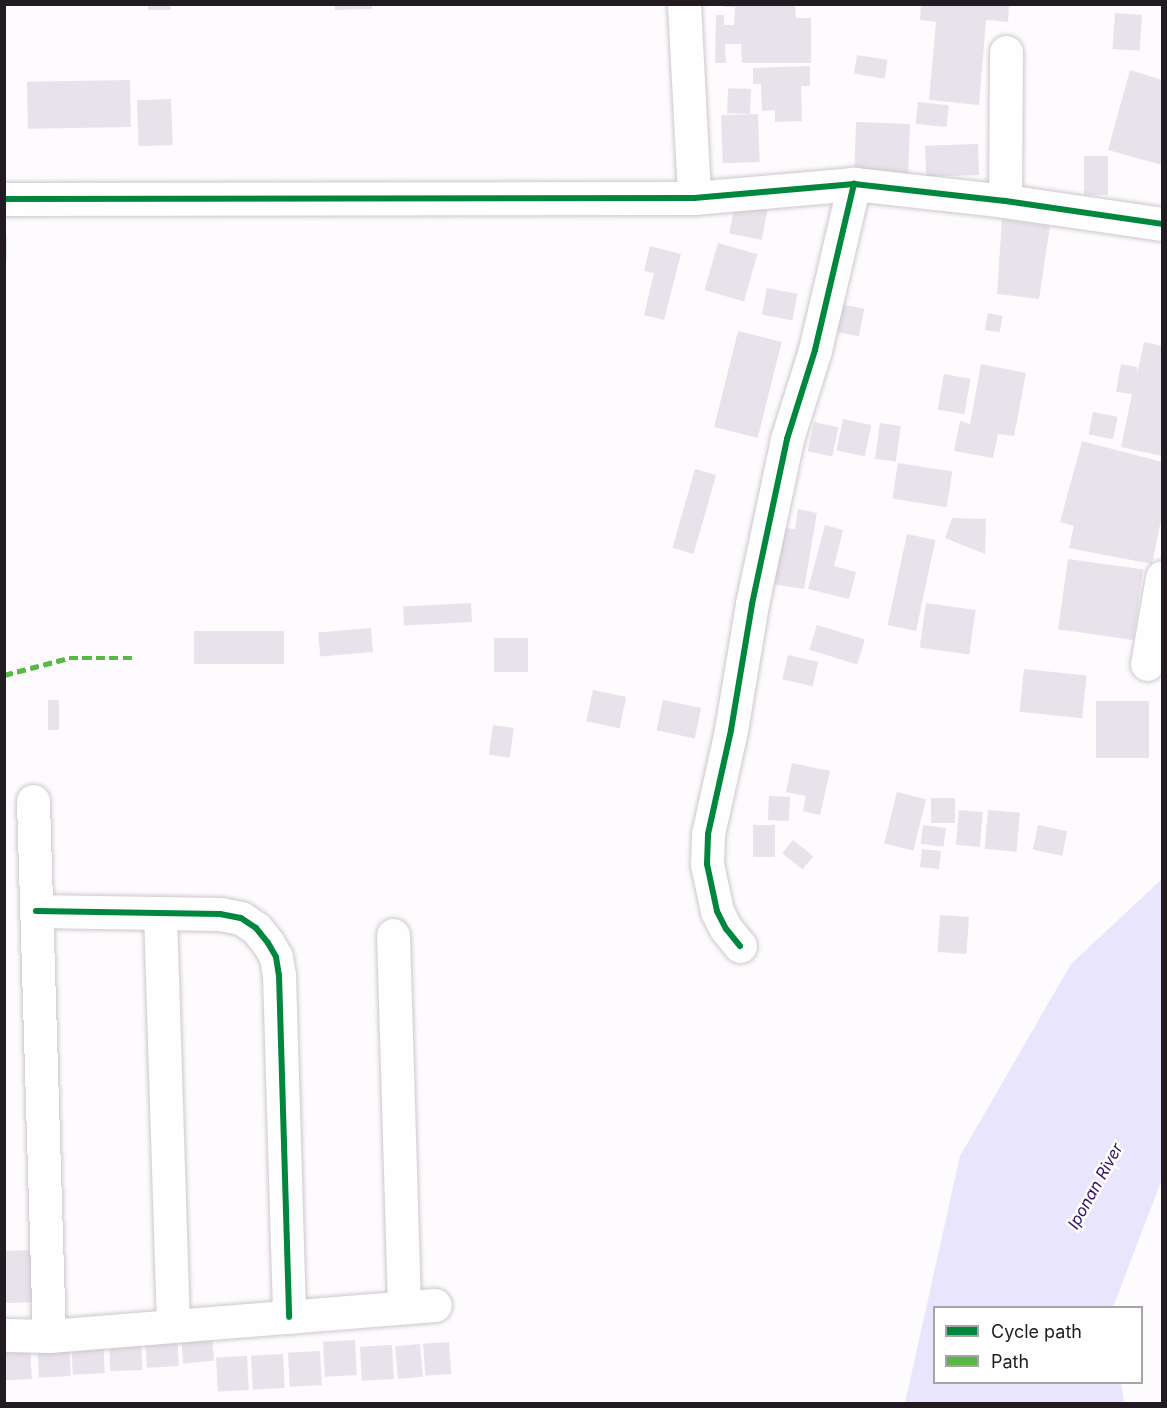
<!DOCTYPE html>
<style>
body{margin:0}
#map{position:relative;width:1167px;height:1408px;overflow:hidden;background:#fdfbfd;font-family:Inter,sans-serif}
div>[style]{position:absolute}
.water>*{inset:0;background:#e9e5fc}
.building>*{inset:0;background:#e8e2eb;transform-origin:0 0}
.roads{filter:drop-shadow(0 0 2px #ccc7cb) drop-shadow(0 0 2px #ccc7cb)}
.minor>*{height:33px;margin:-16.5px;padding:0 16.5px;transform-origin:16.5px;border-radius:16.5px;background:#fffeff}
.quiet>*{height:4.5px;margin-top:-2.25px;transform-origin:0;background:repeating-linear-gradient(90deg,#58b947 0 9px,transparent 0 13.5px)}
.cycleway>*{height:6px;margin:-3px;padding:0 3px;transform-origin:3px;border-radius:3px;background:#00873e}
span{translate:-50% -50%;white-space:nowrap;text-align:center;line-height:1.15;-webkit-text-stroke:5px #fff;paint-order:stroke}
.water-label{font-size:16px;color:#330d6a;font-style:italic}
.frame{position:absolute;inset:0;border:6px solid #221b22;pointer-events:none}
.legend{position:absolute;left:933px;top:1306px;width:210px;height:78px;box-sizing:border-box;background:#fff;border:2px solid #a7a4a7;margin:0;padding:8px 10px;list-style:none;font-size:18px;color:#221b22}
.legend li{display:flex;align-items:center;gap:12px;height:30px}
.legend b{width:30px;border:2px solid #a7a4a7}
</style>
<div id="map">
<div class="water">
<div style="clip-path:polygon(1162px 879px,1162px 1179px,1113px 1307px,934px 1308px,934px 1382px,1121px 1383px,1124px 1403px,905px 1403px,960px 1156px,1071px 964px)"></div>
</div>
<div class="building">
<div style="left:148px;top:4px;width:23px;height:6px"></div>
<div style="clip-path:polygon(335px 4px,372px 4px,372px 9px,335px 10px)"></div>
<div style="clip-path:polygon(725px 4px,795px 4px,796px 18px,811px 18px,811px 63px,742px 63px,741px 44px,725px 44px,726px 63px,715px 63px,716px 15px,724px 15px,724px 25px,734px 25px,735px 7px,725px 7px)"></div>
<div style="clip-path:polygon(921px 4px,1009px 4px,1008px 22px,986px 20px,979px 105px,929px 100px,936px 22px,920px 20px)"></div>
<div style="left:1115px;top:13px;width:27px;height:36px;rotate:4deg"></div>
<div style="left:857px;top:55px;width:31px;height:19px;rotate:9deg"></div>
<div style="clip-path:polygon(810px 66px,810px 86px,801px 86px,802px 121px,775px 122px,775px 110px,762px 111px,761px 84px,753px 84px,753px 68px)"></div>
<div style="clip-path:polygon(1130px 70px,1162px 80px,1162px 165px,1108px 150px)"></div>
<div style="left:130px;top:80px;width:47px;height:103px;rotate:89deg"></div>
<div style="left:751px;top:89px;width:25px;height:23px;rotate:92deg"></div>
<div style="left:171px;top:99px;width:46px;height:34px;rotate:88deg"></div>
<div style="left:918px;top:102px;width:31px;height:22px;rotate:6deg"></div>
<div style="left:758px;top:114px;width:48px;height:37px;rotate:88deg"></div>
<div style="left:856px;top:122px;width:54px;height:56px;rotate:2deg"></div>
<div style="left:978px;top:144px;width:31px;height:53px;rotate:88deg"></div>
<div style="left:1084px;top:156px;width:24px;height:39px"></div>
<div style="left:735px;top:204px;width:33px;height:30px;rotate:11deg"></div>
<div style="clip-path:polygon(1002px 219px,1050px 226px,1039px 299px,997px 294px)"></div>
<div style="left:4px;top:236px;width:3px;height:24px"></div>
<div style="left:718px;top:243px;width:41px;height:49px;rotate:16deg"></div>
<div style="clip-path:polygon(650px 246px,681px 254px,664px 320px,644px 315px,654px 273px,644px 271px)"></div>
<div style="left:767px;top:288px;width:31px;height:27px;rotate:11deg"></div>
<div style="left:829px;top:302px;width:36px;height:28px;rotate:11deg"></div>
<div style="left:988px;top:313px;width:15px;height:17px;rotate:11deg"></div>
<div style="left:738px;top:331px;width:45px;height:99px;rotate:14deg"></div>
<div style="clip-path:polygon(1144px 342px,1162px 346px,1162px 456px,1121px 447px,1132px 394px,1116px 392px,1121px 364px,1137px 367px,1137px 374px)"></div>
<div style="clip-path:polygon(981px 364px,1026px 373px,1014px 436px,998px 434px,993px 458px,954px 451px,960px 421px,970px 424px)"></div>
<div style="left:944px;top:374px;width:27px;height:36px;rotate:10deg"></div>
<div style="left:1093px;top:412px;width:25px;height:23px;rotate:11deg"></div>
<div style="left:843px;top:419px;width:29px;height:32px;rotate:12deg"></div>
<div style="left:814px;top:422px;width:25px;height:30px;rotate:12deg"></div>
<div style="left:880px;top:423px;width:21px;height:36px;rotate:8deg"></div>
<div style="clip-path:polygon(1082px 441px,1162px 462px,1162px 515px,1152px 564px,1069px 548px,1074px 526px,1060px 522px)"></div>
<div style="left:898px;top:463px;width:55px;height:36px;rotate:9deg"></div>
<div style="left:695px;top:469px;width:22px;height:82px;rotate:16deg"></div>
<div style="clip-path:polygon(798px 509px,817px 513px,804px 589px,772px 584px,783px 528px,795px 529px)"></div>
<div style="clip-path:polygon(952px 518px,986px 519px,985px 554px,945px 538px)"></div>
<div style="clip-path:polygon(825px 525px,843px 530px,834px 566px,856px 572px,849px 599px,808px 589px)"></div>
<div style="left:907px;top:534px;width:29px;height:93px;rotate:12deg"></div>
<div style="left:1068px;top:559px;width:76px;height:71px;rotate:8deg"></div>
<div style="left:471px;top:603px;width:19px;height:68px;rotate:87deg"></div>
<div style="left:926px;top:603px;width:50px;height:45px;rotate:8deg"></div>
<div style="left:817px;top:625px;width:50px;height:26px;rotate:17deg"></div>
<div style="left:371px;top:628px;width:24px;height:53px;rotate:85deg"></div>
<div style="left:194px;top:631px;width:90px;height:33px"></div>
<div style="left:494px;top:638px;width:34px;height:34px"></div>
<div style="left:788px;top:655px;width:31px;height:25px;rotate:13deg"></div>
<div style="left:1024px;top:669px;width:63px;height:43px;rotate:6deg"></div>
<div style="left:593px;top:690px;width:34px;height:32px;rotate:12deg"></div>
<div style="left:48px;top:700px;width:11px;height:30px"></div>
<div style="left:663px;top:700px;width:39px;height:31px;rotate:12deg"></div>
<div style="left:1096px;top:701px;width:53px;height:57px"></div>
<div style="left:493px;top:725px;width:21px;height:30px;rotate:8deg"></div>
<div style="clip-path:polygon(792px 763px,830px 771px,820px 815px,803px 811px,806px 796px,786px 792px)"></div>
<div style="left:897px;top:792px;width:30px;height:53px;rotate:14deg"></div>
<div style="left:769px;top:796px;width:21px;height:24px;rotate:3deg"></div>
<div style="left:931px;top:798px;width:24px;height:25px"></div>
<div style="left:959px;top:810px;width:24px;height:35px;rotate:5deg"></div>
<div style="left:988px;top:810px;width:32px;height:39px;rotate:5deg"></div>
<div style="left:753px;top:825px;width:22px;height:32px"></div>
<div style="left:923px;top:825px;width:23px;height:19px;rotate:7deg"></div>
<div style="left:1038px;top:825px;width:30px;height:25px;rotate:12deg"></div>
<div style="left:793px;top:840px;width:26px;height:17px;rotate:39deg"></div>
<div style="left:922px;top:849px;width:19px;height:18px;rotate:6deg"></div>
<div style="left:940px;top:915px;width:29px;height:37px;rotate:4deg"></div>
<div style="clip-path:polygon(32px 1250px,43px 1302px,5px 1303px,4px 1251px)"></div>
<div style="left:211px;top:1326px;width:35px;height:31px;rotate:85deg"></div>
<div style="left:177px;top:1332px;width:34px;height:32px;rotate:87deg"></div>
<div style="left:141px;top:1335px;width:35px;height:32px;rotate:88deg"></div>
<div style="left:103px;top:1339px;width:34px;height:32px;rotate:87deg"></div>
<div style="left:355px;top:1340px;width:35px;height:32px;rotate:87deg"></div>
<div style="left:69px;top:1341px;width:35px;height:32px;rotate:87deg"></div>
<div style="left:449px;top:1342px;width:32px;height:26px;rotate:86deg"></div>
<div style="left:420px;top:1344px;width:33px;height:25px;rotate:85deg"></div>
<div style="left:30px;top:1345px;width:34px;height:26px;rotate:87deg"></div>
<div style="left:392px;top:1345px;width:34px;height:32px;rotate:87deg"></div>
<div style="left:320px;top:1351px;width:34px;height:32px;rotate:87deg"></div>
<div style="left:283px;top:1354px;width:34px;height:32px;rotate:87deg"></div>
<div style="left:247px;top:1356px;width:34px;height:31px;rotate:87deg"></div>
</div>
<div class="roads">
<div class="minor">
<div style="left:684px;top:4px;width:194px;rotate:87deg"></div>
<div style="left:4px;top:199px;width:690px;rotate:-0.08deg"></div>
<div style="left:694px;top:198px;width:161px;rotate:-5deg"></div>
<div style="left:854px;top:184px;width:152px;rotate:6.4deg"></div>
<div style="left:1005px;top:201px;width:159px;rotate:8.3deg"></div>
<div style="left:1005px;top:201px;width:149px;rotate:-89.6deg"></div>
<div style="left:1147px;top:664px;width:88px;rotate:-80.2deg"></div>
<div style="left:33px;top:801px;width:535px;rotate:88.29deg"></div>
<div style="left:36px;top:911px;width:184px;rotate:0.9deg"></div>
<div style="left:220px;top:914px;width:21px;rotate:11deg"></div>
<div style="left:241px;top:918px;width:18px;rotate:34deg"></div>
<div style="left:256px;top:928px;width:19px;rotate:51deg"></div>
<div style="left:268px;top:943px;width:16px;rotate:60deg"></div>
<div style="left:276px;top:957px;width:18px;rotate:81deg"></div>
<div style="left:279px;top:975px;width:342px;rotate:88.3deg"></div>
<div style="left:160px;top:913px;width:413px;rotate:88.2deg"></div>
<div style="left:393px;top:935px;width:372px;rotate:88.3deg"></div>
<div style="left:740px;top:946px;width:22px;rotate:-129deg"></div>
<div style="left:726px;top:929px;width:20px;rotate:-117deg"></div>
<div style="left:717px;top:911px;width:48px;rotate:-102deg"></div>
<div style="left:707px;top:864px;width:30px;rotate:-88deg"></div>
<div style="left:708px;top:834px;width:107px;rotate:-77.5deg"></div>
<div style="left:731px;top:730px;width:128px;rotate:-80.5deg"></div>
<div style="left:752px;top:604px;width:169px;rotate:-78deg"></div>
<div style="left:787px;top:439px;width:93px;rotate:-72.5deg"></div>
<div style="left:815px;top:350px;width:171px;rotate:-76.8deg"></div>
<div style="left:4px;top:1335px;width:45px;rotate:1.3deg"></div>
<div style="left:49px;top:1336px;width:387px;rotate:-4.6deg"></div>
</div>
</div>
<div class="quiet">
<div style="left:4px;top:675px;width:67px;rotate:-14.7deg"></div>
<div style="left:69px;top:658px;width:64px"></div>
</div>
<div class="cycleway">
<div style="left:4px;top:199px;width:690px;rotate:-0.08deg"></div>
<div style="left:694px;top:198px;width:161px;rotate:-5deg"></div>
<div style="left:854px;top:184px;width:152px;rotate:6.4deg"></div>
<div style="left:1005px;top:201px;width:159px;rotate:8.3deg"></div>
<div style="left:36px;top:911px;width:184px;rotate:0.9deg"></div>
<div style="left:220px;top:914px;width:21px;rotate:11deg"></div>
<div style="left:241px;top:918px;width:18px;rotate:34deg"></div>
<div style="left:256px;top:928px;width:19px;rotate:51deg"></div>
<div style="left:268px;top:943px;width:16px;rotate:60deg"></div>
<div style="left:276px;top:957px;width:18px;rotate:81deg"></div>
<div style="left:279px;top:975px;width:342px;rotate:88.3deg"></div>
<div style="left:740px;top:946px;width:22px;rotate:-129deg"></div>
<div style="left:726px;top:929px;width:20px;rotate:-117deg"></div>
<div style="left:717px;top:911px;width:48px;rotate:-102deg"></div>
<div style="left:707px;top:864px;width:30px;rotate:-88deg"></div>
<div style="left:708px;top:834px;width:107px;rotate:-77.5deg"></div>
<div style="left:731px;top:730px;width:128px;rotate:-80.5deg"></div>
<div style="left:752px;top:604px;width:169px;rotate:-78deg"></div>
<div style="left:787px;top:439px;width:93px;rotate:-72.5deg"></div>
<div style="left:815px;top:350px;width:171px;rotate:-76.8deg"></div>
</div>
<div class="water-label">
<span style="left:1095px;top:1186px;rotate:-61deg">Iponan River</span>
</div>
<div class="frame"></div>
<ul class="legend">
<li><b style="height:8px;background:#00873e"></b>Cycle path</li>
<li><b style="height:8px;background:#58b947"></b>Path</li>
</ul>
</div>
